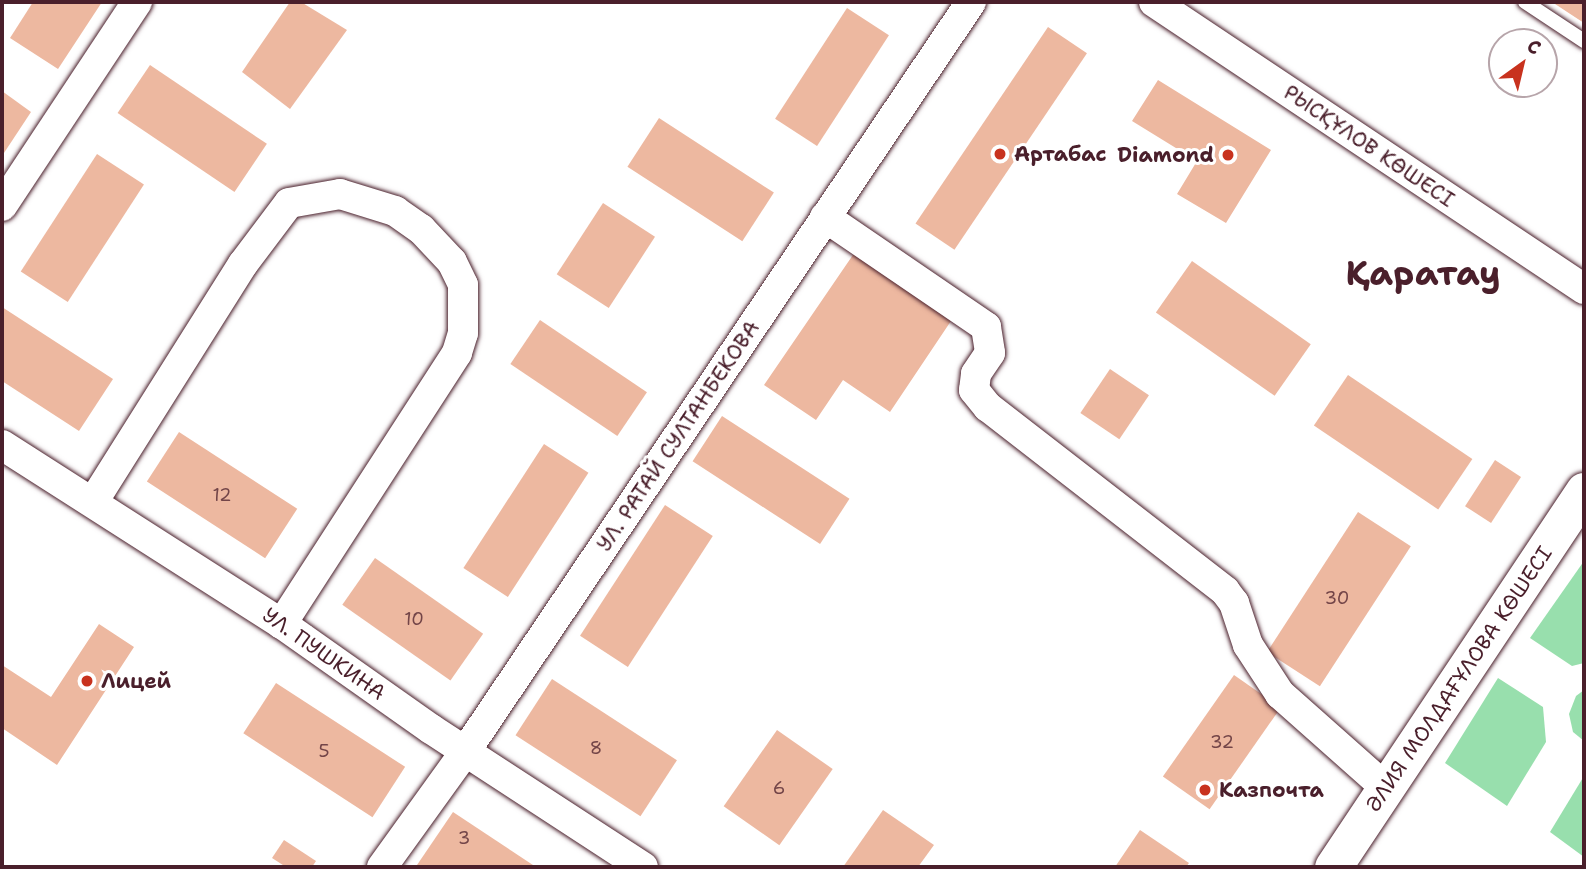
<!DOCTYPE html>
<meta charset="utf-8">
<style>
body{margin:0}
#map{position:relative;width:1586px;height:869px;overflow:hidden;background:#fff;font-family:"Shantell Sans",sans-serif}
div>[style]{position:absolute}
.green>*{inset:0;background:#98dfad}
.building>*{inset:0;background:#edb8a0;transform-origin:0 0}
.roads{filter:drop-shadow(0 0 2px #4a1f2b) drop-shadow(0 0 2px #4a1f2b)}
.service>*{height:14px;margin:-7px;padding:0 7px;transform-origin:7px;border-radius:7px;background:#fff}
.minor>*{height:30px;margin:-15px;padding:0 15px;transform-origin:15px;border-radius:15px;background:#fff}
.tertiary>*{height:37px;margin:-18.5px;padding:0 18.5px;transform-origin:18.5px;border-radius:18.5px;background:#fff}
.dots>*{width:19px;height:19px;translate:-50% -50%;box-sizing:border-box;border:4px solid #fff;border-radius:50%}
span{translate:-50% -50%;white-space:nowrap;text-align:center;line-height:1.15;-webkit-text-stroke:6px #fff;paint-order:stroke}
.number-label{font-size:18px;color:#734548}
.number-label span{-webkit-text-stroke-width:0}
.street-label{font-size:21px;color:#4a1f2b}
.poi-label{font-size:21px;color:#4a1f2b;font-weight:700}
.left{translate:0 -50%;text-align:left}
.right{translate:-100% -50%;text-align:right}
.town-label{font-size:35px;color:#4a1f2b;font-weight:700}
.frame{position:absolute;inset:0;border:4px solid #4a1f2b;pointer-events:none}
.north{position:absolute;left:1488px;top:28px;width:70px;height:70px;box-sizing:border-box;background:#fff;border:2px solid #b7a5aa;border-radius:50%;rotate:34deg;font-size:19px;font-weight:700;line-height:28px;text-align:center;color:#4a1f2b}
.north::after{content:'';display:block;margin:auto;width:24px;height:32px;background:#c8321e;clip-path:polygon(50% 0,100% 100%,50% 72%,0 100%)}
</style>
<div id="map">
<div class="green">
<div style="clip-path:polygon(1584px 561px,1584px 663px,1572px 666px,1530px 638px)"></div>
<div style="clip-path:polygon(1498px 678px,1543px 707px,1546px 742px,1507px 806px,1445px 763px)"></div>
<div style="clip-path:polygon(1584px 690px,1584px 741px,1573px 732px,1569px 714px,1576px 696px)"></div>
<div style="clip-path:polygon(1584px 776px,1584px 857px,1550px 832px)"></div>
</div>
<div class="building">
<div style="clip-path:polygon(33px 2px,102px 2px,58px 69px,10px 38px)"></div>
<div style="clip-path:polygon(290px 2px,301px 2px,347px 30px,290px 109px,242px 72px)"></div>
<div style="clip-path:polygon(1556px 2px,1584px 2px,1584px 23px,1555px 4px)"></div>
<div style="left:847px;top:8px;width:50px;height:132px;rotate:33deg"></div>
<div style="left:1048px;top:27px;width:47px;height:237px;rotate:34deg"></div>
<div style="left:150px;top:65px;width:141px;height:58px;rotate:34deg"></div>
<div style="clip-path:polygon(1158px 80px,1271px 150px,1226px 223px,1177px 194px,1197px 161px,1132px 121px)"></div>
<div style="clip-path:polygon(2px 91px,31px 112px,2px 156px)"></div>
<div style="left:659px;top:118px;width:137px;height:58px;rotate:33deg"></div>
<div style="left:97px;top:154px;width:56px;height:140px;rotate:33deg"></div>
<div style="left:603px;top:203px;width:62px;height:85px;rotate:33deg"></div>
<div style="clip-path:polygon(857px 249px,955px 315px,890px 412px,843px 380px,816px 420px,764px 385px)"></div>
<div style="left:1192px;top:261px;width:145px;height:63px;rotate:35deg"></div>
<div style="clip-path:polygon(2px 307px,113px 379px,79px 431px,2px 381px)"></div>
<div style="left:540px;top:320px;width:129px;height:53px;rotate:34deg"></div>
<div style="left:1110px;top:369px;width:47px;height:53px;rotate:34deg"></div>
<div style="left:1348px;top:375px;width:150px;height:61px;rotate:34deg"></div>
<div style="left:722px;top:416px;width:152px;height:54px;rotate:33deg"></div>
<div style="left:179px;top:432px;width:141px;height:59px;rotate:33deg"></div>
<div style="left:544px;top:444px;width:53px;height:148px;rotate:33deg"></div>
<div style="left:1495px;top:460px;width:31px;height:55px;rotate:33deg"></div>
<div style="left:665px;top:505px;width:57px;height:156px;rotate:33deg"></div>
<div style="left:1358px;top:512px;width:63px;height:167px;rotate:33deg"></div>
<div style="left:375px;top:558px;width:132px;height:57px;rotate:35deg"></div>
<div style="clip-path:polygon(99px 624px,134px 647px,57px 765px,2px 728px,2px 665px,51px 697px)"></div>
<div style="left:1234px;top:675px;width:57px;height:124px;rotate:35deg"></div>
<div style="left:552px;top:679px;width:149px;height:67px;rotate:33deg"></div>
<div style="left:276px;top:683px;width:154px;height:60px;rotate:33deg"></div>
<div style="left:777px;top:730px;width:68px;height:93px;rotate:35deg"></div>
<div style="clip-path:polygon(883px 810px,934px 845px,918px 867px,843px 867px)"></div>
<div style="clip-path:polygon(453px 812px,536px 867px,417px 865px)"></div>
<div style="clip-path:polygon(1140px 830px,1189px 863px,1186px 867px,1115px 867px)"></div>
<div style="clip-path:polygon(284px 840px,316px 861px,312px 867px,286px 867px,272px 858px)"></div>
</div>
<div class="roads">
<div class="service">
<div style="left:1525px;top:2px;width:71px;rotate:33.5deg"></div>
</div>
<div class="minor">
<div style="left:1154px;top:2px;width:517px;rotate:33.72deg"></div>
<div style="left:2px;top:206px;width:245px;rotate:-56.5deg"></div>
<div style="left:825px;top:217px;width:195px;rotate:34.3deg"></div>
<div style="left:986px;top:327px;width:26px;rotate:81deg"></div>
<div style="left:990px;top:353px;width:25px;rotate:124deg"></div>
<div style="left:976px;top:374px;width:16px;rotate:97deg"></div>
<div style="left:974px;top:390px;width:22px;rotate:51deg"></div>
<div style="left:988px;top:407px;width:300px;rotate:37.8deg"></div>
<div style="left:1225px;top:591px;width:15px;rotate:53deg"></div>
<div style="left:1234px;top:603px;width:44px;rotate:71.6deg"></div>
<div style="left:1248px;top:645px;width:59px;rotate:56.9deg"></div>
<div style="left:1280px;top:694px;width:142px;rotate:41.6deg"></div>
<div style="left:2px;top:445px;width:332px;rotate:32.6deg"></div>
<div style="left:282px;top:624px;width:182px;rotate:35.2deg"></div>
<div style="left:431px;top:729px;width:253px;rotate:33.1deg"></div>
<div style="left:93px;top:502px;width:281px;rotate:-57.8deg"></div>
<div style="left:243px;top:264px;width:76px;rotate:-53deg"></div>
<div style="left:289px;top:203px;width:52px;rotate:-10deg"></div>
<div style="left:340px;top:194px;width:58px;rotate:17.2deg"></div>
<div style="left:395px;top:211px;width:32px;rotate:35deg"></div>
<div style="left:421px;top:229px;width:45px;rotate:46.8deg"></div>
<div style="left:452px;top:262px;width:25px;rotate:64deg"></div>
<div style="left:463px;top:285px;width:48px;rotate:90deg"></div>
<div style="left:463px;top:333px;width:21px;rotate:107deg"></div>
<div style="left:457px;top:353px;width:323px;rotate:122.9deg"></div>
<div style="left:382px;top:867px;width:142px;rotate:-54.2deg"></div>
<div style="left:465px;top:752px;width:905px;rotate:-55.99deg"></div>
</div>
<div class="tertiary">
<div style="left:1333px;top:867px;width:452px;rotate:-56.3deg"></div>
</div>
</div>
<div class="dots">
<div style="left:1000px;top:154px;background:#c8321e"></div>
<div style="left:1228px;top:155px;background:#c8321e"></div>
<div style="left:87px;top:681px;background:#c8321e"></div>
<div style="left:1205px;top:790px;background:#c8321e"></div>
</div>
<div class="number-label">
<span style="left:222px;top:495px">12</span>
<span style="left:1337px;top:598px">30</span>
<span style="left:414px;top:619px">10</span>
<span style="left:1222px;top:742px">32</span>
<span style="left:596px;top:748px">8</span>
<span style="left:324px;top:751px">5</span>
<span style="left:779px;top:788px">6</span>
<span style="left:464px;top:838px">3</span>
</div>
<div class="street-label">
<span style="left:1369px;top:146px;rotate:34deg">РЫСҚҰЛОВ КӨШЕСІ</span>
<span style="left:678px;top:436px;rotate:-56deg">УЛ. РАТАЙ СУЛТАНБЕКОВА</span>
<span style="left:324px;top:654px;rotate:35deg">УЛ. ПУШКИНА</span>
<span style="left:1459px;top:679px;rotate:-56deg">ӘЛИЯ МОЛДАҒҰЛОВА КӨШЕСІ</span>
</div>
<div class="poi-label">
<span class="left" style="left:1014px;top:154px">Артабас</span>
<span class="right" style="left:1214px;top:155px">Diamond</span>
<span class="left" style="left:101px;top:681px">Лицей</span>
<span class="left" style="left:1219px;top:790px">Казпочта</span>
</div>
<div class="town-label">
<span style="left:1423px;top:273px">Қаратау</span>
</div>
<div class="frame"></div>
<div class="north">С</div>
</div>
